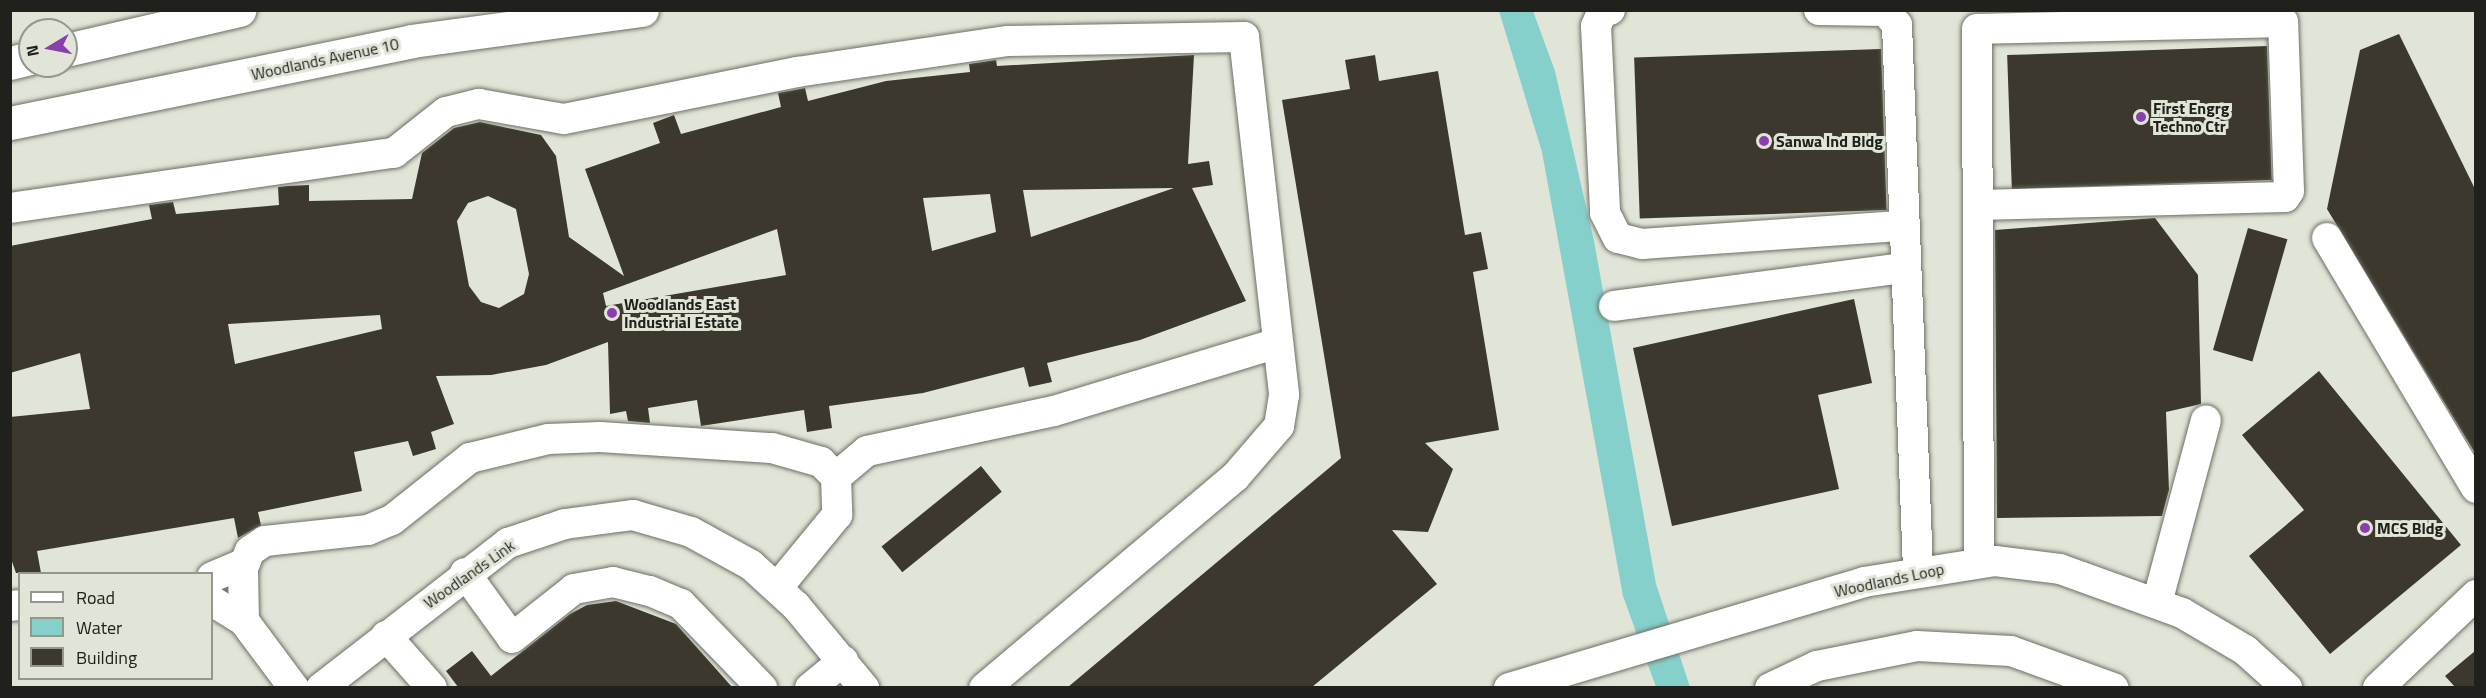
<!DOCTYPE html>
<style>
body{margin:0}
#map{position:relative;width:2486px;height:698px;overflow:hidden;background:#e0e5d7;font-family:"Titillium Web",sans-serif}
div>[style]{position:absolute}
.water>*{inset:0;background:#86d0cc}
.building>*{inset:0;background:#3d382e;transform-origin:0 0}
.roads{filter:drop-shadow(0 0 2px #6b6f63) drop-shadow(0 0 2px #6b6f63)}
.minor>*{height:30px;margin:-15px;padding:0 15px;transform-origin:15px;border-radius:15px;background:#fff}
.major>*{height:33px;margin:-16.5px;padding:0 16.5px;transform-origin:16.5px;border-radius:16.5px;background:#fff}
.dots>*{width:16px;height:16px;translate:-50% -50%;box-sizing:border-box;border:3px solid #e0e5d7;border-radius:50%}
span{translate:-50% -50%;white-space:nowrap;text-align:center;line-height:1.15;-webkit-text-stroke:6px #e0e5d7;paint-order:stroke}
.street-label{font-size:16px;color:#20211c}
.poi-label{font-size:16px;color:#20211c;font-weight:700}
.left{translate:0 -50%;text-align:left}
.frame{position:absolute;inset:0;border:12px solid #20211c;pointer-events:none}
.legend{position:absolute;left:18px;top:572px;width:195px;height:108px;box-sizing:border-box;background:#e0e5d7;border:2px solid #93978c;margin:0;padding:8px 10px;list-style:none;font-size:18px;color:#20211c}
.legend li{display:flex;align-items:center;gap:12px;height:30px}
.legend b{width:30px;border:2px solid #93978c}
.north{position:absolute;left:18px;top:18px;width:60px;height:60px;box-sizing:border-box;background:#e0e5d7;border:2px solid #93978c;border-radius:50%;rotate:260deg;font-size:16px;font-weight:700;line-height:24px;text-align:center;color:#20211c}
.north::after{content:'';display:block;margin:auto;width:21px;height:27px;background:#8b3eae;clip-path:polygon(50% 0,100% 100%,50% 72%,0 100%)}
</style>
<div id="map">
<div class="water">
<div style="clip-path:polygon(1499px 11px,1533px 11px,1555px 71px,1594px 241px,1656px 584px,1690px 687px,1656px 687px,1623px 596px,1542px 152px)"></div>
</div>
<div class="building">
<div style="clip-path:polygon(2399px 34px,2475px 189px,2475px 453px,2327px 209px,2360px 50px)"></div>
<div style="left:2267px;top:46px;width:134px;height:260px;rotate:88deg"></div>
<div style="left:1881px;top:49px;width:161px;height:247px;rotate:88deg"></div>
<div style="clip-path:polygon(evenodd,1194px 55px,1188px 164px,1209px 161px,1213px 185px,1192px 188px,1246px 301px,1140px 340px,1047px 363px,1052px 382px,1029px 387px,1024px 367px,923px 393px,829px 406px,832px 428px,807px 432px,804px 410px,701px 426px,697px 400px,648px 408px,650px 423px,628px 421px,626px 411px,610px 414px,608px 342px,546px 365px,491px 375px,436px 376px,454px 424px,431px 432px,436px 449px,413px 456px,408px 441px,354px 452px,362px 491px,258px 512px,261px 525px,238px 538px,234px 518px,37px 551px,41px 573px,16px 573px,10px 556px,10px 417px,90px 409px,80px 353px,10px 373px,10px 246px,152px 219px,149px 205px,173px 202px,176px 214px,279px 205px,278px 187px,288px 186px,309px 185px,309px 201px,412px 199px,422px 153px,454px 128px,480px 122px,541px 135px,556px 156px,569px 237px,624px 276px,585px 169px,660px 143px,653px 123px,674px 115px,681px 134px,781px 107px,778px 93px,800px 89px,805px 88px,808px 101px,886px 81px,970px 72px,969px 64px,996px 60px,997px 66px,1194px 55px,1174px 188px,1031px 237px,1023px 190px,1174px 188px,1194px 55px,990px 194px,996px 232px,932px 251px,923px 198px,990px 194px,1194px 55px,488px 196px,516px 209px,529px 274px,524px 294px,499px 308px,481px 302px,469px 286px,457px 221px,468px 203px,488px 196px,1194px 55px,777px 229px,786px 275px,606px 306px,603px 293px,777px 229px,1194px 55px,380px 315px,382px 329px,235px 364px,228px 324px,380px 315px)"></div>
<div style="clip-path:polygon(1375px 55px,1379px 81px,1438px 71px,1465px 235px,1481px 232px,1488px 269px,1473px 272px,1499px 430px,1425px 443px,1453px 469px,1428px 532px,1392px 530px,1437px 584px,1312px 687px,1068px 687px,1341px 458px,1282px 100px,1350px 89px,1345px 60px)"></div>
<div style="clip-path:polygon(2155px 218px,2198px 275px,2201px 404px,2166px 412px,2169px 490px,2162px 516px,1997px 518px,1995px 230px)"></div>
<div style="left:2248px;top:228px;width:41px;height:127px;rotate:16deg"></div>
<div style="clip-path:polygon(1854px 299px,1872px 383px,1818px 395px,1839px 489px,1672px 526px,1633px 348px)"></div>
<div style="clip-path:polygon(2319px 371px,2461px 545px,2330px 654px,2249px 556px,2304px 510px,2242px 435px)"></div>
<div style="left:981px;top:466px;width:33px;height:128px;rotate:51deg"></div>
<div style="clip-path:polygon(616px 601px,676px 624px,732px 687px,458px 687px,446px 671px,472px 651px,491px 676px,570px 614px,587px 605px)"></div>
<div style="clip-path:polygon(2475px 651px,2475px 687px,2455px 687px,2445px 676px)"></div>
</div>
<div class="roads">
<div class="minor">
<div style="left:1610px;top:10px;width:8px;rotate:166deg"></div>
<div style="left:1602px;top:12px;width:15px;rotate:113deg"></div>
<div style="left:1596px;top:26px;width:187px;rotate:87.2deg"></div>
<div style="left:1605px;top:213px;width:28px;rotate:63deg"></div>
<div style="left:1618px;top:238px;width:25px;rotate:14deg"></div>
<div style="left:1642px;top:244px;width:261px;rotate:-4deg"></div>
<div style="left:1819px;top:10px;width:66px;rotate:0.9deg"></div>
<div style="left:1885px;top:11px;width:18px;rotate:49deg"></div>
<div style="left:1897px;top:25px;width:545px;rotate:87.79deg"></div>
<div style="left:1979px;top:205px;width:306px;rotate:-1.5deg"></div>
<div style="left:2285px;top:197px;width:7px;rotate:-56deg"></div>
<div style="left:2289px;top:191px;width:169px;rotate:-92deg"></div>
<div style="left:2283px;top:22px;width:306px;rotate:178.7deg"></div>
<div style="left:1977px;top:29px;width:534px;rotate:89.79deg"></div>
<div style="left:10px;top:208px;width:388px;rotate:-8.2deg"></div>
<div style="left:394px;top:153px;width:66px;rotate:-38.3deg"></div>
<div style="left:446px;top:112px;width:34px;rotate:-14deg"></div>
<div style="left:479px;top:104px;width:86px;rotate:10deg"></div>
<div style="left:564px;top:119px;width:238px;rotate:-11.4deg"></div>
<div style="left:797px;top:72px;width:213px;rotate:-8.4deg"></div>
<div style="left:1008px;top:41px;width:236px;rotate:-1deg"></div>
<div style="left:1244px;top:37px;width:360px;rotate:83.6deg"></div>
<div style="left:1284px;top:395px;width:31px;rotate:99deg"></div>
<div style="left:1279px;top:426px;width:67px;rotate:130.8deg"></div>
<div style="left:1235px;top:477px;width:328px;rotate:139.9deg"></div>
<div style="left:2327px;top:238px;width:291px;rotate:59.2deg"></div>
<div style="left:1614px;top:306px;width:291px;rotate:-7.5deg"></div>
<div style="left:836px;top:477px;width:40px;rotate:-40deg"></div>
<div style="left:867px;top:451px;width:191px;rotate:-12.1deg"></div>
<div style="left:1054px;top:411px;width:234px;rotate:-16.9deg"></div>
<div style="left:465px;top:573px;width:80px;rotate:54.1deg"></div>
<div style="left:512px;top:638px;width:79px;rotate:-38.3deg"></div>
<div style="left:574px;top:589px;width:40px;rotate:-10deg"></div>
<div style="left:613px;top:582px;width:38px;rotate:14deg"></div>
<div style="left:650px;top:591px;width:34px;rotate:23deg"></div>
<div style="left:681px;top:604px;width:117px;rotate:46deg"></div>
<div style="left:212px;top:577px;width:36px;rotate:-23deg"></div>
<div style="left:212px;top:601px;width:38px;rotate:32deg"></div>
<div style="left:244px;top:621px;width:84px;rotate:53.3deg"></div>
<div style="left:2157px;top:603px;width:189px;rotate:-75deg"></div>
<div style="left:10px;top:606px;width:10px;rotate:-6deg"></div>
<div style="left:244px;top:621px;width:53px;rotate:-91.1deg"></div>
<div style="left:243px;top:568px;width:18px;rotate:-68deg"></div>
<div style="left:250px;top:551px;width:18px;rotate:-34deg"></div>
<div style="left:265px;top:541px;width:104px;rotate:-6.1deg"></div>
<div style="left:368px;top:530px;width:26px;rotate:-23deg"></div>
<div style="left:392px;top:520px;width:100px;rotate:-38.5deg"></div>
<div style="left:470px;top:458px;width:80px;rotate:-13.7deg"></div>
<div style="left:548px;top:439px;width:52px;rotate:-2.2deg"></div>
<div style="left:600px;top:437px;width:172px;rotate:3.7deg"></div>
<div style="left:772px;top:448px;width:51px;rotate:15.9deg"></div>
<div style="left:821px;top:462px;width:21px;rotate:45deg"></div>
<div style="left:836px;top:477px;width:38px;rotate:88deg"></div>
<div style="left:837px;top:515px;width:94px;rotate:129.4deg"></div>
<div style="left:386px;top:636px;width:69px;rotate:48.5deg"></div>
<div style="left:321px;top:688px;width:237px;rotate:-37.8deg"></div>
<div style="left:508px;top:543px;width:60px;rotate:-18.4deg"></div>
<div style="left:565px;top:524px;width:69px;rotate:-7.5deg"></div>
<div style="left:633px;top:515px;width:60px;rotate:16.3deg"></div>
<div style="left:691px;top:532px;width:68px;rotate:28.8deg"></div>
<div style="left:751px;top:565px;width:61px;rotate:42.3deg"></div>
<div style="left:796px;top:606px;width:107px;rotate:50.3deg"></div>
<div style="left:810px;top:688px;width:43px;rotate:-39.3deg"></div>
<div style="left:1509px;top:688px;width:370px;rotate:-16.6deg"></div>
<div style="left:1864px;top:582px;width:133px;rotate:-9.1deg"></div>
<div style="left:1995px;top:561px;width:65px;rotate:7deg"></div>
<div style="left:2060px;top:569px;width:130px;rotate:19.8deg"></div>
<div style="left:2182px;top:613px;width:73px;rotate:30.4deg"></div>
<div style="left:2245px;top:650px;width:57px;rotate:42.1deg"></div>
<div style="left:1770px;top:688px;width:52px;rotate:-25.1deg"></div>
<div style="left:1817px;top:666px;width:102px;rotate:-11.3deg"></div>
<div style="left:1917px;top:646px;width:94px;rotate:3deg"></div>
<div style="left:2011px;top:651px;width:109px;rotate:19.9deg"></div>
<div style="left:2378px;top:688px;width:135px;rotate:-43.5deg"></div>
</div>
<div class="major">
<div style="left:66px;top:50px;width:178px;rotate:-13deg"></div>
<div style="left:10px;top:63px;width:21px;rotate:-14deg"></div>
<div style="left:10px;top:123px;width:410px;rotate:-11.5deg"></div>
<div style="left:412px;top:41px;width:232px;rotate:-7.7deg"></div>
</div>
</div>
<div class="dots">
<div style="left:2141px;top:117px;background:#8b3eae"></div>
<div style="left:1764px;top:141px;background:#8b3eae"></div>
<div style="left:612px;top:313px;background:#8b3eae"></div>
<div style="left:2365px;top:528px;background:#8b3eae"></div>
</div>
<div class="street-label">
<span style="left:325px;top:59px;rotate:-12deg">Woodlands Avenue 10</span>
<span style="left:469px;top:574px;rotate:-35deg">Woodlands Link</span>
<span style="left:1889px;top:580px;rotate:-12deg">Woodlands Loop</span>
</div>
<div class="poi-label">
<span class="left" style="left:2153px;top:117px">First Engrg<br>Techno Ctr</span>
<span class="left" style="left:1776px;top:141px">Sanwa Ind Bldg</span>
<span class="left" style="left:624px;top:313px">Woodlands East<br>Industrial Estate</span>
<span class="left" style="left:2377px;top:528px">MCS Bldg</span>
</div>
<div class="frame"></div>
<ul class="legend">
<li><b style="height:8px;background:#fff"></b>Road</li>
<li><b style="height:16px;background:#86d0cc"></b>Water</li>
<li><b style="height:16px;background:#3d382e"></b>Building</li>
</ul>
<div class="north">N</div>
</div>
